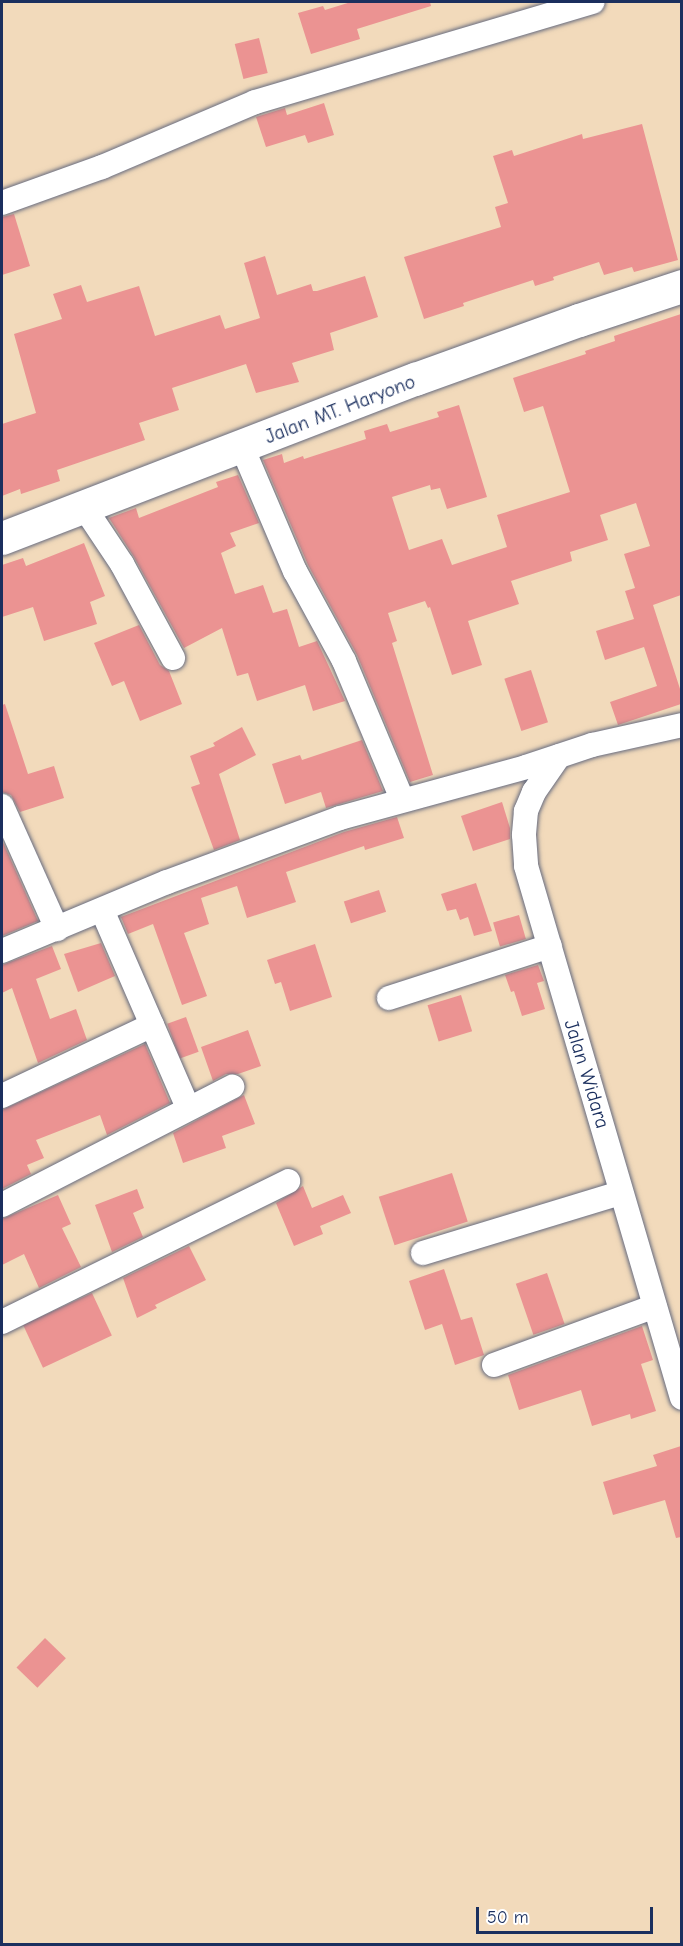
<!DOCTYPE html>
<style>
body{margin:0}
#map{position:relative;width:683px;height:1946px;overflow:hidden;background:#f2dabb;font-family:"Comic Neue",sans-serif}
div>[style]{position:absolute}
.building>*{inset:0;background:#eb9392;transform-origin:0 0}
.roads{filter:drop-shadow(0 0 2px #666b7f) drop-shadow(0 0 2px #666b7f)}
.street>*{height:24px;margin:-12px;padding:0 12px;transform-origin:12px;border-radius:12px;background:#fff}
.primary>*{height:33px;margin:-16.5px;padding:0 16.5px;transform-origin:16.5px;border-radius:16.5px;background:#fff}
span{translate:-50% -50%;white-space:nowrap;text-align:center;line-height:1.15;-webkit-text-stroke:5px #fff;paint-order:stroke}
.street-label{font-size:20px;color:#1b2f5e}
.frame{position:absolute;inset:0;border:3px solid #1b2f5e;pointer-events:none}
.scale{position:absolute;left:476px;top:1907px;width:177px;height:27px;box-sizing:border-box;border:3px solid #1b2f5e;border-top:0;padding-left:8px;font-size:18px;line-height:21px;white-space:nowrap;color:#1b2f5e;-webkit-text-stroke:4px #fff;paint-order:stroke}
</style>
<div id="map">
<div class="building">
<div style="clip-path:polygon(351px 2px,430px 2px,431px 6px,357px 29px,360px 39px,311px 54px,298px 13px,323px 6px,325px 10px)"></div>
<div style="left:259px;top:38px;width:36px;height:25px;rotate:76deg"></div>
<div style="clip-path:polygon(324px 103px,334px 135px,308px 143px,305px 135px,266px 147px,256px 117px,285px 108px,287px 115px)"></div>
<div style="clip-path:polygon(642px 124px,678px 260px,634px 272px,632px 267px,604px 275px,599px 262px,553px 277px,554px 280px,535px 286px,533px 280px,463px 303px,464px 306px,424px 319px,404px 257px,501px 227px,495px 207px,508px 203px,493px 156px,512px 150px,514px 156px,582px 134px,583px 139px)"></div>
<div style="clip-path:polygon(14px 214px,30px 266px,2px 275px,2px 217px)"></div>
<div style="clip-path:polygon(265px 256px,277px 295px,311px 284px,313px 291px,317px 291px,365px 276px,378px 317px,330px 333px,334px 350px,292px 363px,299px 382px,256px 393px,246px 364px,172px 388px,179px 410px,139px 423px,145px 440px,57px 470px,60px 481px,21px 494px,20px 489px,2px 496px,2px 424px,36px 413px,14px 334px,62px 319px,53px 294px,81px 285px,87px 302px,139px 286px,155px 336px,220px 315px,225px 329px,260px 318px,244px 263px)"></div>
<div style="clip-path:polygon(681px 314px,681px 595px,653px 605px,681px 692px,681px 704px,618px 725px,610px 702px,657px 686px,644px 647px,605px 660px,596px 631px,634px 619px,625px 591px,635px 588px,624px 554px,650px 546px,636px 503px,600px 515px,608px 540px,570px 552px,572px 561px,511px 581px,519px 604px,468px 621px,482px 665px,452px 675px,430px 607px,428px 608px,425px 601px,388px 613px,397px 641px,392px 643px,433px 775px,410px 782px,357px 655px,308px 565px,263px 460px,282px 454px,284px 463px,303px 456px,304px 459px,366px 439px,364px 431px,387px 424px,390px 432px,439px 417px,437px 412px,459px 405px,487px 497px,447px 509px,440px 488px,431px 490px,430px 485px,392px 497px,409px 550px,442px 539px,452px 565px,507px 547px,497px 515px,570px 492px,543px 406px,524px 412px,513px 378px,586px 354px,585px 351px,615px 341px,614px 336px)"></div>
<div style="clip-path:polygon(238px 475px,259px 523px,230px 533px,236px 546px,221px 553px,235px 594px,263px 585px,273px 613px,287px 609px,299px 647px,317px 641px,345px 701px,313px 711px,305px 685px,257px 701px,248px 673px,237px 676px,222px 628px,184px 648px,134px 557px,109px 518px,136px 508px,139px 518px,218px 487px,216px 482px)"></div>
<div style="clip-path:polygon(84px 543px,105px 596px,90px 602px,97px 624px,44px 641px,33px 607px,2px 617px,2px 565px,23px 558px,26px 566px)"></div>
<div style="clip-path:polygon(139px 625px,160px 665px,169px 671px,182px 704px,140px 721px,124px 681px,112px 686px,94px 643px)"></div>
<div style="left:531px;top:670px;width:55px;height:28px;rotate:72deg"></div>
<div style="clip-path:polygon(5px 704px,28px 774px,54px 766px,64px 798px,20px 812px,11px 795px,2px 792px,2px 705px)"></div>
<div style="clip-path:polygon(242px 727px,256px 755px,219px 774px,240px 840px,214px 850px,191px 787px,200px 784px,190px 756px,215px 746px,213px 743px)"></div>
<div style="clip-path:polygon(362px 740px,383px 791px,326px 808px,321px 792px,285px 804px,272px 764px,300px 755px,302px 760px)"></div>
<div style="clip-path:polygon(502px 802px,510px 828px,510px 839px,473px 851px,461px 816px)"></div>
<div style="clip-path:polygon(397px 817px,404px 838px,365px 850px,364px 846px,286px 872px,296px 902px,247px 918px,237px 886px,201px 898px,209px 924px,184px 933px,207px 996px,182px 1005px,153px 924px,128px 934px,121px 917px,344px 832px)"></div>
<div style="clip-path:polygon(2px 840px,38px 921px,2px 936px)"></div>
<div style="clip-path:polygon(476px 883px,492px 931px,474px 936px,468px 917px,460px 920px,456px 909px,447px 911px,441px 894px)"></div>
<div style="left:379px;top:890px;width:23px;height:37px;rotate:72deg"></div>
<div style="left:519px;top:915px;width:25px;height:27px;rotate:74deg"></div>
<div style="clip-path:polygon(101px 943px,115px 976px,78px 992px,64px 954px)"></div>
<div style="clip-path:polygon(315px 944px,332px 997px,290px 1011px,281px 982px,275px 984px,267px 960px)"></div>
<div style="clip-path:polygon(52px 946px,61px 969px,36px 979px,50px 1019px,76px 1009px,87px 1040px,38px 1063px,12px 988px,2px 993px,2px 965px)"></div>
<div style="clip-path:polygon(538px 965px,544px 981px,537px 983px,545px 1009px,522px 1016px,514px 991px,511px 992px,505px 975px)"></div>
<div style="left:461px;top:995px;width:38px;height:35px;rotate:73deg"></div>
<div style="left:186px;top:1017px;width:37px;height:20px;rotate:70deg"></div>
<div style="clip-path:polygon(248px 1030px,261px 1066px,238px 1074px,226px 1074px,213px 1081px,201px 1047px)"></div>
<div style="clip-path:polygon(145px 1044px,170px 1103px,107px 1135px,100px 1115px,36px 1140px,44px 1158px,27px 1165px,31px 1174px,2px 1189px,2px 1110px)"></div>
<div style="clip-path:polygon(244px 1095px,255px 1124px,222px 1136px,226px 1148px,183px 1163px,173px 1133px)"></div>
<div style="left:452px;top:1173px;width:51px;height:77px;rotate:72deg"></div>
<div style="clip-path:polygon(303px 1186px,312px 1208px,343px 1195px,351px 1213px,320px 1226px,323px 1234px,294px 1246px,276px 1203px)"></div>
<div style="clip-path:polygon(137px 1189px,144px 1208px,133px 1213px,143px 1237px,112px 1252px,95px 1205px)"></div>
<div style="clip-path:polygon(58px 1195px,71px 1224px,62px 1228px,81px 1267px,39px 1288px,24px 1254px,2px 1265px,2px 1219px)"></div>
<div style="clip-path:polygon(189px 1246px,206px 1280px,155px 1305px,157px 1308px,137px 1318px,123px 1278px)"></div>
<div style="clip-path:polygon(444px 1269px,461px 1320px,472px 1317px,484px 1355px,455px 1365px,442px 1324px,425px 1330px,409px 1281px)"></div>
<div style="left:547px;top:1273px;width:54px;height:33px;rotate:71deg"></div>
<div style="left:92px;top:1293px;width:47px;height:76px;rotate:65deg"></div>
<div style="clip-path:polygon(642px 1326px,653px 1360px,641px 1364px,656px 1411px,631px 1419px,630px 1414px,592px 1426px,581px 1390px,519px 1410px,508px 1375px)"></div>
<div style="clip-path:polygon(681px 1446px,681px 1537px,676px 1538px,665px 1500px,613px 1515px,603px 1482px,657px 1466px,653px 1455px)"></div>
<div style="left:45px;top:1638px;width:29px;height:41px;rotate:44deg"></div>
</div>
<div class="roads">
<div class="street">
<div style="left:2px;top:203px;width:106px;rotate:-19.8deg"></div>
<div style="left:102px;top:167px;width:166px;rotate:-23deg"></div>
<div style="left:255px;top:102px;width:352px;rotate:-16.5deg"></div>
<div style="left:242px;top:447px;width:135px;rotate:66.9deg"></div>
<div style="left:295px;top:571px;width:102px;rotate:61.4deg"></div>
<div style="left:344px;top:661px;width:150px;rotate:67.2deg"></div>
<div style="left:84px;top:507px;width:69px;rotate:56.3deg"></div>
<div style="left:122px;top:564px;width:107px;rotate:61.5deg"></div>
<div style="left:559px;top:756px;width:44px;rotate:124.8deg"></div>
<div style="left:534px;top:792px;width:21px;rotate:113deg"></div>
<div style="left:526px;top:811px;width:24px;rotate:95deg"></div>
<div style="left:524px;top:835px;width:31px;rotate:86deg"></div>
<div style="left:526px;top:866px;width:554px;rotate:73.66deg"></div>
<div style="left:2px;top:806px;width:135px;rotate:65.9deg"></div>
<div style="left:102px;top:910px;width:216px;rotate:66.5deg"></div>
<div style="left:2px;top:951px;width:179px;rotate:-22.7deg"></div>
<div style="left:167px;top:882px;width:184px;rotate:-20.3deg"></div>
<div style="left:340px;top:818px;width:193px;rotate:-15.3deg"></div>
<div style="left:526px;top:767px;width:70px;rotate:-18.4deg"></div>
<div style="left:592px;top:745px;width:92px;rotate:-12.5deg"></div>
<div style="left:389px;top:998px;width:169px;rotate:-17.9deg"></div>
<div style="left:2px;top:1096px;width:166px;rotate:-25.3deg"></div>
<div style="left:2px;top:1205px;width:259px;rotate:-27.2deg"></div>
<div style="left:423px;top:1253px;width:207px;rotate:-16.9deg"></div>
<div style="left:2px;top:1322px;width:319px;rotate:-26.2deg"></div>
<div style="left:494px;top:1365px;width:171px;rotate:-20.1deg"></div>
</div>
<div class="primary">
<div style="left:2px;top:538px;width:443px;rotate:-21.1deg"></div>
<div style="left:415px;top:379px;width:174px;rotate:-19.8deg"></div>
<div style="left:579px;top:320px;width:108px;rotate:-18.3deg"></div>
</div>
</div>
<div class="street-label">
<span style="left:340px;top:409px;rotate:-21deg">Jalan MT. Haryono</span>
<span style="left:587px;top:1074px;rotate:73deg">Jalan Widara</span>
</div>
<div class="frame"></div>
<div class="scale">50 m</div>
</div>
